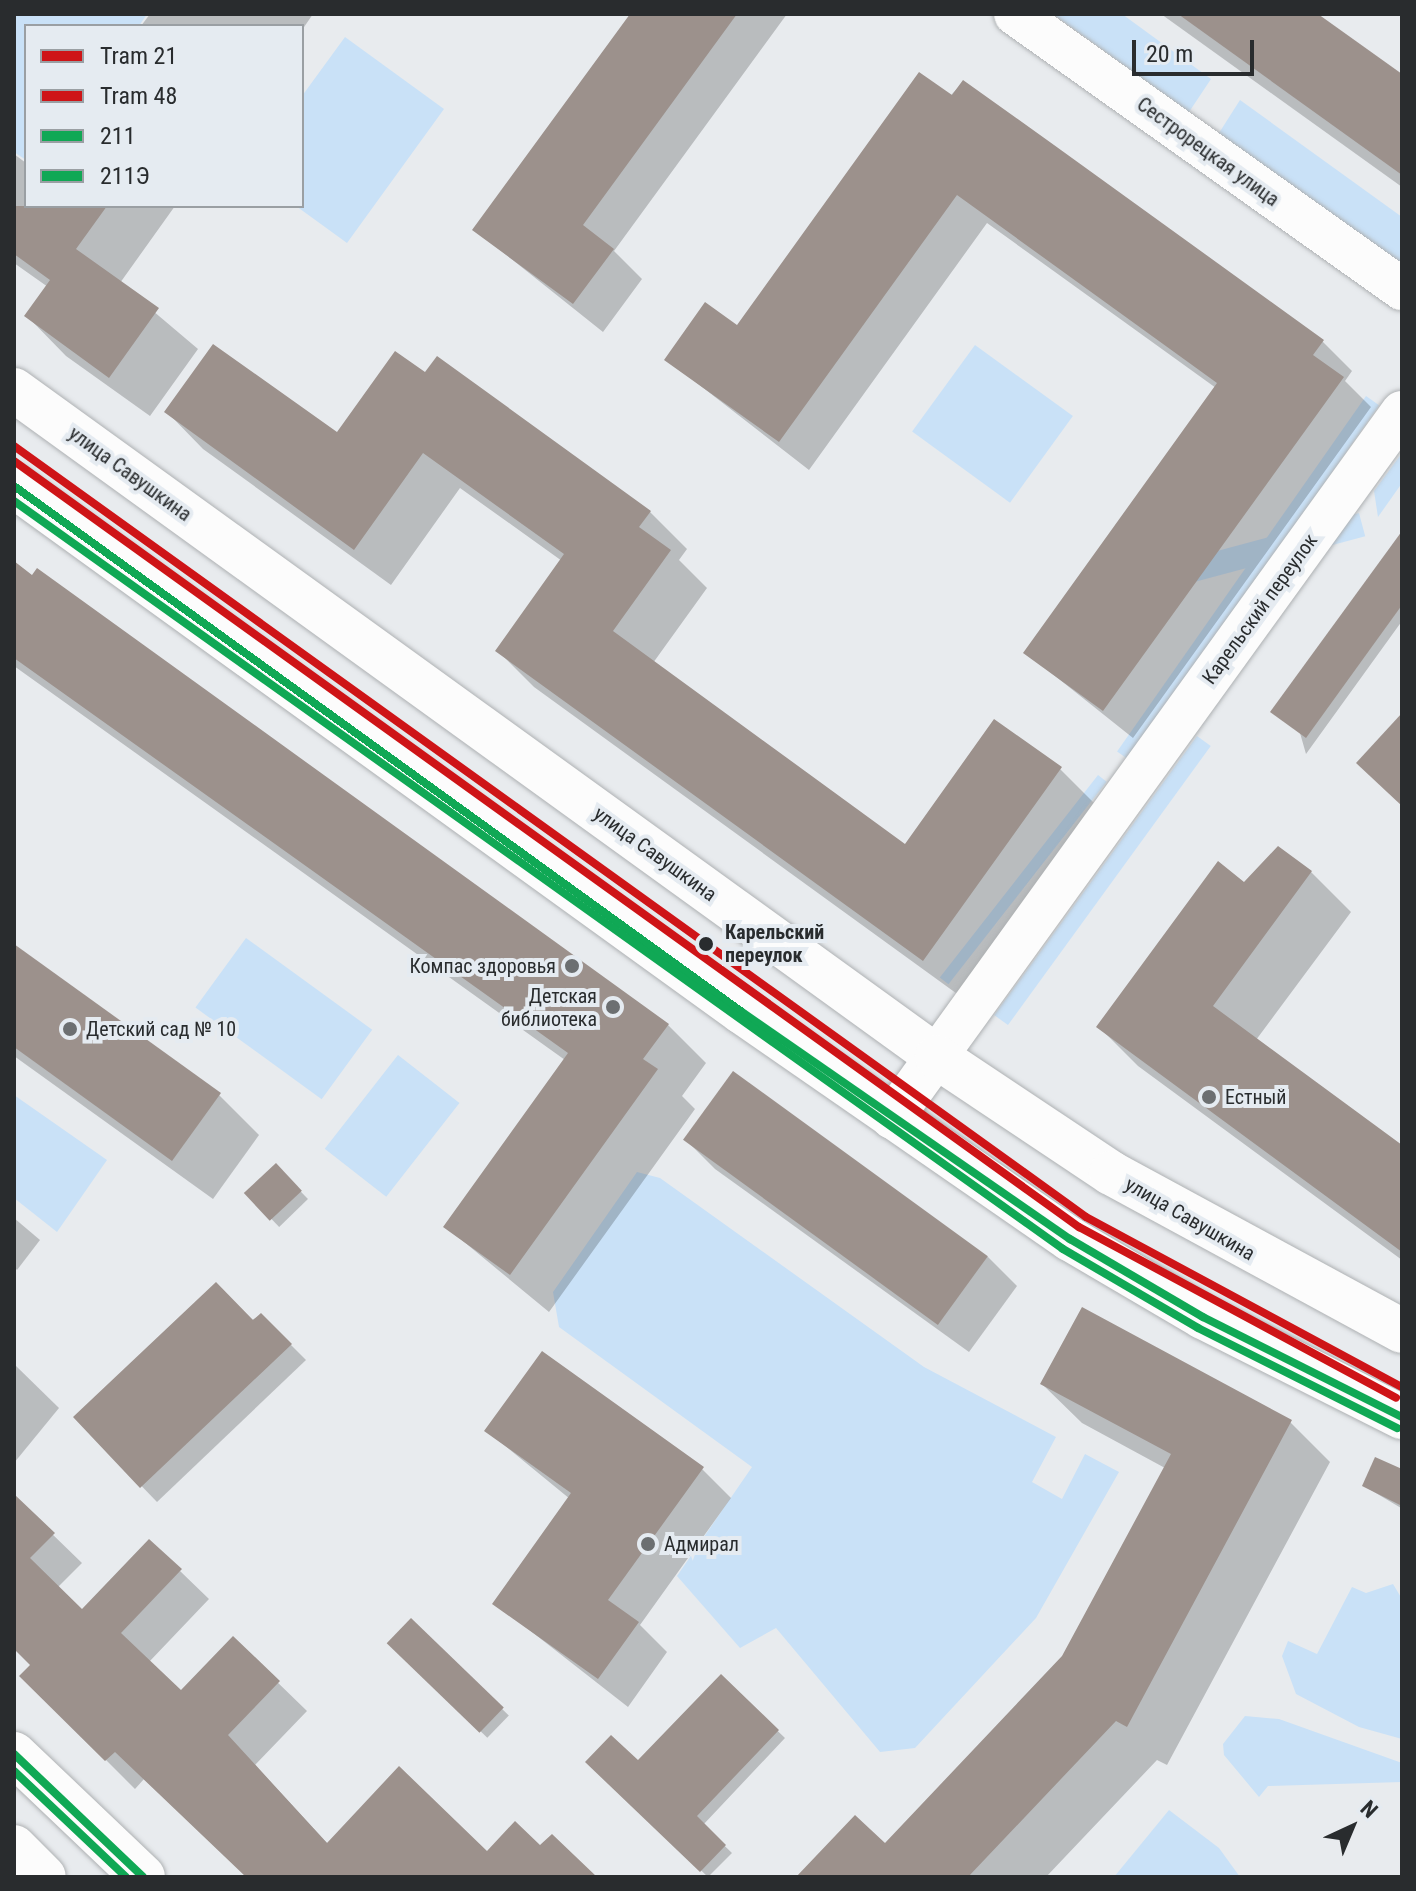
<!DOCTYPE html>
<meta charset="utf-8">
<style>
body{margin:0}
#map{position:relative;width:1416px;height:1891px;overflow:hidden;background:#e8ebee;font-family:"Roboto Condensed",sans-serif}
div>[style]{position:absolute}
.green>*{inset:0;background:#c9e1f7;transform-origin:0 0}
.shadow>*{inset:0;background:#0003;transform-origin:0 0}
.building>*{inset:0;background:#9c918c;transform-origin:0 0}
.roads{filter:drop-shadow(0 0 2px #aeb1b3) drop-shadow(0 0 2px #aeb1b3)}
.minor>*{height:42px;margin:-21px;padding:0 21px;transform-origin:21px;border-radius:21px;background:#fcfcfc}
.major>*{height:44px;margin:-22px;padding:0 22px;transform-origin:22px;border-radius:22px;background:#fcfcfc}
.bus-1>*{height:8px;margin:-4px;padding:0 4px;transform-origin:4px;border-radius:4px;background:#10a855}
.bus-2>*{height:8px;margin:-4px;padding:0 4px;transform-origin:4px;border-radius:4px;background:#10a855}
.tram-1>*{height:8px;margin:-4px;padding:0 4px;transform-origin:4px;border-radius:4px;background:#ce1417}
.tram-2>*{height:8px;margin:-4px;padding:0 4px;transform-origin:4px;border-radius:4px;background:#ce1417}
.dots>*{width:22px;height:22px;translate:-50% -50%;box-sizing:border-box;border:4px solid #e5ebf1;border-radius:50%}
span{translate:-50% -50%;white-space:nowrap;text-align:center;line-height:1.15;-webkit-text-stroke:8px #e5ebf1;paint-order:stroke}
.street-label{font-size:20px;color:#292c2e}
.stop-label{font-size:20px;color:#292c2e;font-weight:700}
.left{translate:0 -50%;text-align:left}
.poi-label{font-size:20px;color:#292c2e}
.right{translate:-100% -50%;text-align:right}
.frame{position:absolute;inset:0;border:16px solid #292c2e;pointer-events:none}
.legend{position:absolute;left:24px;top:24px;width:280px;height:184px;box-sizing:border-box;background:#e5ebf1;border:2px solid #9a9fa3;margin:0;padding:10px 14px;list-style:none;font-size:24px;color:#292c2e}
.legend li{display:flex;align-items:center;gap:16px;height:40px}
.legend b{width:40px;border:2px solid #9a9fa3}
.north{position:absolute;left:1312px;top:1787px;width:80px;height:80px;-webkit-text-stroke:6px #e5ebf1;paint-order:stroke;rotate:44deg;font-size:22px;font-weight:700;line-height:32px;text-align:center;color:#292c2e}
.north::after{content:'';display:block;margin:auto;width:28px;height:36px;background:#292c2e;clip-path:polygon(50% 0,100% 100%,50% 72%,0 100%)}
.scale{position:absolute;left:1132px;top:40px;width:122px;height:36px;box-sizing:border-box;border:4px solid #292c2e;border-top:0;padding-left:10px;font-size:24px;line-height:28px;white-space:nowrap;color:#292c2e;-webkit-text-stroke:6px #e5ebf1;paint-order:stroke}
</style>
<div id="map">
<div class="green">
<div style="clip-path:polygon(14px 14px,147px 14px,139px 26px,26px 26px,26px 160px,14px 152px)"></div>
<div style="clip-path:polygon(1053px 14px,1122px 14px,1211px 79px,1189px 112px)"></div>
<div style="clip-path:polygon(345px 37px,444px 109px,347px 243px,296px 206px,302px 206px,302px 96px)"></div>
<div style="clip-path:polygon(1240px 100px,1402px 217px,1402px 267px,1219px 133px)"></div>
<div style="left:975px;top:345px;width:121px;height:107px;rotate:36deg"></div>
<div style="left:1366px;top:396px;width:16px;height:434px;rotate:35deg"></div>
<div style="clip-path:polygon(1402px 453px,1402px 483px,1378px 517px,1374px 491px)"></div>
<div style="left:1359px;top:513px;width:24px;height:241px;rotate:75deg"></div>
<div style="left:1197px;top:736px;width:17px;height:345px;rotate:36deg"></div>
<div style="left:1098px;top:775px;width:11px;height:257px;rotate:38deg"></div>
<div style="left:246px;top:938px;width:156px;height:86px;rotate:36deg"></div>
<div style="left:398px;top:1055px;width:78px;height:119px;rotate:38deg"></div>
<div style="clip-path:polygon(14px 1095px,107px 1160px,57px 1232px,14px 1198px)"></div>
<div style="clip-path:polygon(637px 1172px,660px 1178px,924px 1367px,1056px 1437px,1032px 1482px,1062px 1499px,1085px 1454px,1119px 1472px,1036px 1618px,915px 1748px,880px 1752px,776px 1628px,740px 1648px,677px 1576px,752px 1467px,559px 1327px,553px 1292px)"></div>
<div style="clip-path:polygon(1393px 1584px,1402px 1599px,1402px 1739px,1359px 1727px,1296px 1694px,1282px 1656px,1288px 1641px,1317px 1654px,1352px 1587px,1366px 1593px)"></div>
<div style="clip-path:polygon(1245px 1716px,1279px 1719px,1402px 1763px,1402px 1782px,1268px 1786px,1259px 1797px,1224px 1755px,1223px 1744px)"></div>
<div style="clip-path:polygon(1169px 1810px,1219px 1848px,1240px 1877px,1114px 1877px)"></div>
</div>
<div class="shadow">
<div style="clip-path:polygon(150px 14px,313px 14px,302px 30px,141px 26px)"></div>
<div style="clip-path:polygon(632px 14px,787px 14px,614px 251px,642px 279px,603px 332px,475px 230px)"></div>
<div style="clip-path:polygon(1161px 14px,1313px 14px,1402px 77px,1402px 187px)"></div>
<div style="clip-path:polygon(963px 82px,1323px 342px,1352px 371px,1345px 381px,1371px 407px,1133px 738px,1025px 652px,1216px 388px,987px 223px,809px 470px,666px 359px,738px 328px)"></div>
<div style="clip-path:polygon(14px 154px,26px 163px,26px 206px,175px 206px,120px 283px,198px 349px,150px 416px,66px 356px,27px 316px,48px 287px,14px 263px)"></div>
<div style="clip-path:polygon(437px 359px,650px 512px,687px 549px,679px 560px,707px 588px,653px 663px,905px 847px,1060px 769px,1097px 806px,960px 996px,534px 687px,497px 650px,562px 561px,460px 488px,391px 585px,203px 449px,167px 412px,337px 435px,426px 375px)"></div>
<div style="clip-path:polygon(1402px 534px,1402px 621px,1306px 754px,1300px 733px,1273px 712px)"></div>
<div style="clip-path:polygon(14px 564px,668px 1025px,706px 1063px,682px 1096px,695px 1109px,549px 1312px,446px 1227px,565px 1060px,14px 666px)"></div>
<div style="clip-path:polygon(1311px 872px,1351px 912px,1256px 1040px,1402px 1148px,1402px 1260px,1138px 1066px,1098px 1026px,1245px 885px)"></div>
<div style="clip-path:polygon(14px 947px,219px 1095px,259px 1135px,213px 1199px,14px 1056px)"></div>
<div style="clip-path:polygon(686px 1140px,988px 1257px,1017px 1286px,969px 1352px,715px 1169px)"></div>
<div style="left:276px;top:1166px;width:46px;height:40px;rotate:46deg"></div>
<div style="clip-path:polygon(14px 1218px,40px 1240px,17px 1270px,14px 1267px)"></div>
<div style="clip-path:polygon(261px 1315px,306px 1360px,157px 1502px,75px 1417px)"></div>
<div style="clip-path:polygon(14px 1364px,59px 1408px,14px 1463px)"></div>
<div style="clip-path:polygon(1042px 1384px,1290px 1422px,1330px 1462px,1167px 1765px,1157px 1760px,1046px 1877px,826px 1877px,885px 1846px,1063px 1657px,1165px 1468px,1082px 1423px)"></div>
<div style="clip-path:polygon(487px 1431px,702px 1469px,731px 1498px,640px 1625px,667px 1652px,628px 1707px,495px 1603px,570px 1499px)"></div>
<div style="clip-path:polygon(1402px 1472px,1401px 1508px,1364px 1486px)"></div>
<div style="clip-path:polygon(14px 1497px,82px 1563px,57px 1588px,82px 1612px,180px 1571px,209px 1599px,149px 1662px,181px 1693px,233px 1639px,307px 1711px,255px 1765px,328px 1844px,487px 1854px,541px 1848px,595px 1877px,247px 1877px,144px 1779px,135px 1789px,22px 1676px,33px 1665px,14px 1648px)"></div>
<div style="left:411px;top:1621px;width:136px;height:31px;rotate:44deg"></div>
<div style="clip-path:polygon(721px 1677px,785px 1738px,703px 1825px,732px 1853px,708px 1877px,588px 1762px,638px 1763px)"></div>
</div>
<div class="building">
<div style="clip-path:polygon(630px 14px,737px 14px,583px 225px,614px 249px,573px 304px,472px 230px)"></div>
<div style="clip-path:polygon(1178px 14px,1318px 14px,1402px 74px,1402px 175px)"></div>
<div style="clip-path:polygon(919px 72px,952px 95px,963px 80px,1054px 145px,1324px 340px,1313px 355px,1344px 377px,1103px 711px,1023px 653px,1217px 383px,957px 195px,779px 442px,664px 360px,705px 302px,737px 325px)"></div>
<div style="clip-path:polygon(14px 206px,107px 206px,76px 249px,159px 308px,109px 378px,24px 316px,50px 280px,14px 254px)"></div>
<div style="clip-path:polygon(213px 344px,337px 432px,395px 351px,425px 372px,437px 356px,651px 511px,639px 527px,671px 550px,613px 631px,905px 844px,994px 719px,1062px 767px,923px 961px,495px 651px,564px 554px,423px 453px,354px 550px,164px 412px)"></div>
<div style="clip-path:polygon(1402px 531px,1402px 605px,1306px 738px,1270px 712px)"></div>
<div style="clip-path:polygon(14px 561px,32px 575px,37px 568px,669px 1024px,643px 1059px,658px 1069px,510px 1275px,443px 1227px,568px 1053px,14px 658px)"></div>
<div style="clip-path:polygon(1402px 713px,1402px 806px,1356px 763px)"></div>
<div style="clip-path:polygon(1278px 846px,1312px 871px,1213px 1006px,1402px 1145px,1402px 1252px,1096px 1027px,1218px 861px,1244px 882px)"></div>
<div style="clip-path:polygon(14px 944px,221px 1093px,172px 1161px,14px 1047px)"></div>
<div style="left:733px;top:1071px;width:315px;height:85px;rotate:36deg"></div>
<div style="left:276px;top:1163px;width:38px;height:44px;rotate:47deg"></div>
<div style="clip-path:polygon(216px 1282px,253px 1320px,261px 1313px,292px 1344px,140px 1488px,73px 1417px)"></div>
<div style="clip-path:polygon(1082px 1307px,1292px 1420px,1127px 1727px,1116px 1721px,968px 1877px,796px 1877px,855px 1815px,885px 1843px,1062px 1656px,1171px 1454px,1040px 1384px)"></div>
<div style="clip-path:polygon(542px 1351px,704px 1467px,608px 1600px,639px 1622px,598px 1679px,492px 1604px,571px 1493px,484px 1431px)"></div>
<div style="clip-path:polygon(1375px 1457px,1402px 1469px,1402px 1506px,1362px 1486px)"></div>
<div style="clip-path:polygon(14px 1494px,55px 1533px,30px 1558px,82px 1609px,149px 1539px,182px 1569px,121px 1633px,181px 1690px,233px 1636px,280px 1681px,228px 1735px,327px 1843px,399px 1766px,487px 1851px,515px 1821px,540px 1845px,552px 1834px,597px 1877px,246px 1877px,115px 1752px,105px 1761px,19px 1676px,30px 1665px,14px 1649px)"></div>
<div style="left:411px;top:1618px;width:129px;height:35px;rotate:44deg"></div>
<div style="clip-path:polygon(721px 1674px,779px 1730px,697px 1816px,726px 1845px,700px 1872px,585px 1762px,611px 1735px,638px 1760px)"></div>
</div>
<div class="roads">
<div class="minor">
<div style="left:1015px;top:14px;width:475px;rotate:35.4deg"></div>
<div style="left:892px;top:1118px;width:871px;rotate:-54.16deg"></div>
</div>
<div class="major">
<div style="left:14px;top:390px;width:1139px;rotate:35.85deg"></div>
<div style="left:937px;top:1057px;width:209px;rotate:33.7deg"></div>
<div style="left:1111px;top:1173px;width:331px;rotate:28.5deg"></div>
<div style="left:14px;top:486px;width:898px;rotate:35.85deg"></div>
<div style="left:742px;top:1012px;width:399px;rotate:34.7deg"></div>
<div style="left:1070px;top:1239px;width:154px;rotate:30.4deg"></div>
<div style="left:1203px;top:1317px;width:223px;rotate:26.7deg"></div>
<div style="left:14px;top:1754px;width:178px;rotate:43.6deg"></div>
<div style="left:14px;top:1847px;width:42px;rotate:45deg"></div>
</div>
</div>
<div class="bus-1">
<div style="left:14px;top:486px;width:898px;rotate:35.85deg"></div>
<div style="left:742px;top:1012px;width:399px;rotate:34.7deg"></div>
<div style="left:1070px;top:1239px;width:154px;rotate:30.4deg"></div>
<div style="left:1203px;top:1317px;width:223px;rotate:26.7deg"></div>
<div style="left:14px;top:1754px;width:178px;rotate:43.6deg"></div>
</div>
<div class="bus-2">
<div style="left:14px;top:501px;width:1288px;rotate:35.49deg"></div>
<div style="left:1063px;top:1249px;width:156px;rotate:30.3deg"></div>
<div style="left:1198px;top:1328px;width:223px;rotate:26.7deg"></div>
<div style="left:14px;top:1771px;width:154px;rotate:43.4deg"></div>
</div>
<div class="tram-1">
<div style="left:14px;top:446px;width:1320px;rotate:35.72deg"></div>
<div style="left:1086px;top:1217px;width:359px;rotate:28.3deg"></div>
</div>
<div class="tram-2">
<div style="left:14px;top:461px;width:1312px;rotate:35.73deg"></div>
<div style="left:1079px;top:1227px;width:360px;rotate:28.3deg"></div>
</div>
<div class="dots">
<div style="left:706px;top:944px;background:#292c2e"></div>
<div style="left:572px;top:966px;background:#6c6f71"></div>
<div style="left:613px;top:1007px;background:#6c6f71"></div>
<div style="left:70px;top:1029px;background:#6c6f71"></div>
<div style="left:1209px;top:1097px;background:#6c6f71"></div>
<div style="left:648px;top:1544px;background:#6c6f71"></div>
</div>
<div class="street-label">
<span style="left:1208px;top:152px;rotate:36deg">Сестрорецкая улица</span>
<span style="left:130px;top:474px;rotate:36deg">улица Савушкина</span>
<span style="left:1260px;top:609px;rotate:-54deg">Карельский переулок</span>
<span style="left:655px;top:854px;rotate:36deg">улица Савушкина</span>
<span style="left:1190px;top:1219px;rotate:30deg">улица Савушкина</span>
</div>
<div class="stop-label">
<span class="left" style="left:725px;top:944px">Карельский<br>переулок</span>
</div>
<div class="poi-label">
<span class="right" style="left:556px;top:966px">Компас здоровья</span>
<span class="right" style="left:597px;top:1008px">Детская<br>библиотека</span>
<span class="left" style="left:86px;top:1029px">Детский сад № 10</span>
<span class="left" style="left:1225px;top:1097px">Естный</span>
<span class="left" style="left:664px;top:1544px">Адмирал</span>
</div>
<div class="frame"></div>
<ul class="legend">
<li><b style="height:10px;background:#ce1417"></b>Tram 21</li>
<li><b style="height:10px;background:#ce1417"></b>Tram 48</li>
<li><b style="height:10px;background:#10a855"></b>211</li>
<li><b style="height:10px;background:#10a855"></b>211Э</li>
</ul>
<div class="north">N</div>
<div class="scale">20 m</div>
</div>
